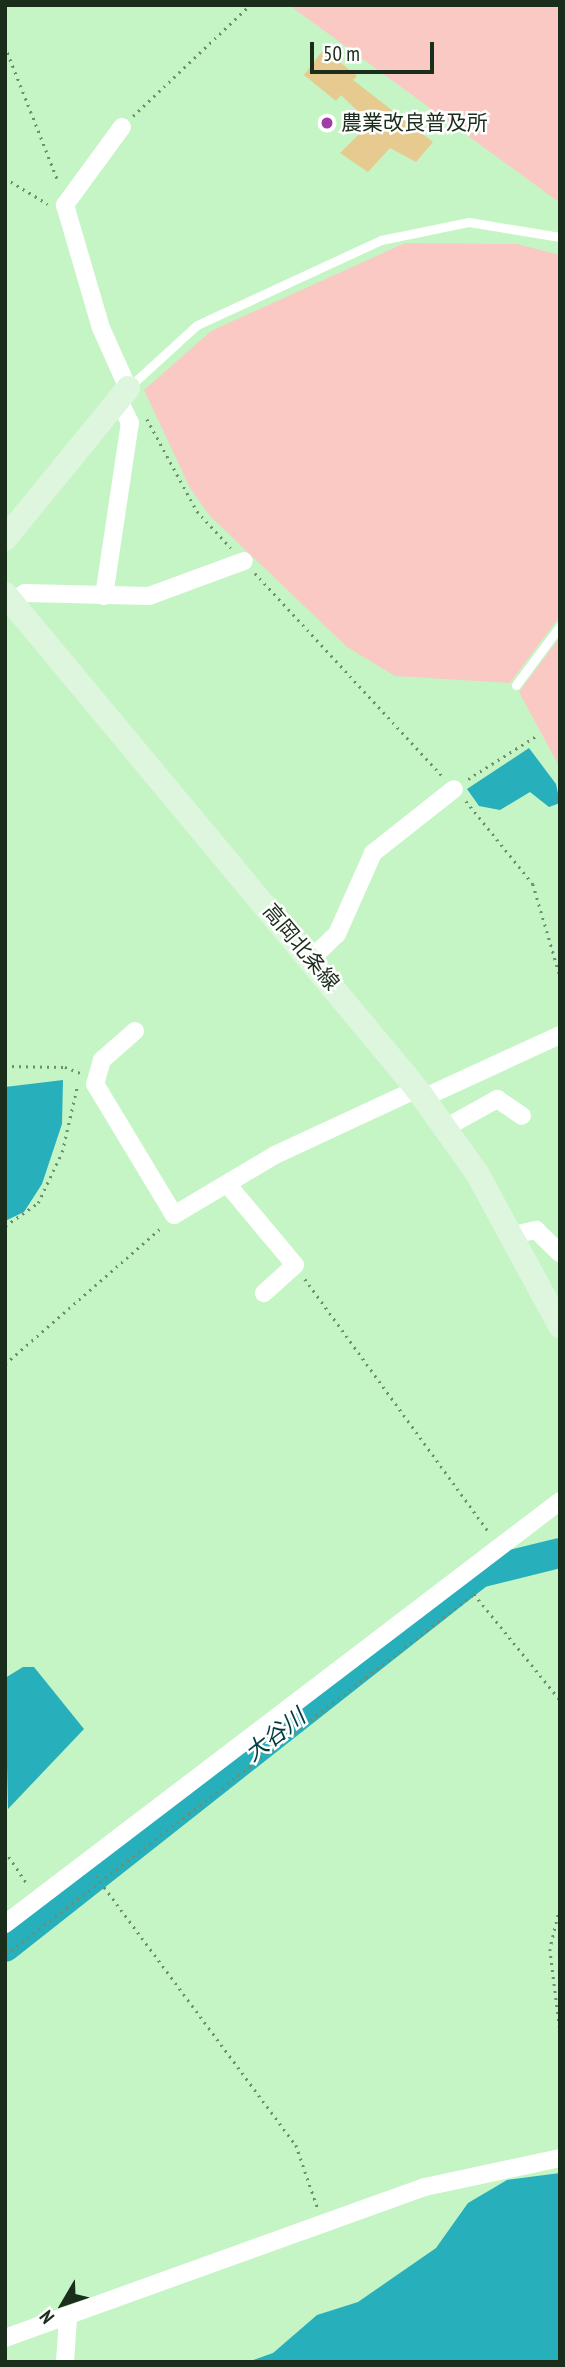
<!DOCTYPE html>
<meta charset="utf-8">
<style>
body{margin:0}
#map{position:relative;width:565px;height:2367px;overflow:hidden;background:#c5f5c5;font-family:"PT Sans Narrow","Noto Sans JP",sans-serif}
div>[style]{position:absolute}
.green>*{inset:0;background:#fbc9c4}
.water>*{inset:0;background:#28afbc}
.river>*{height:30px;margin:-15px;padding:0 15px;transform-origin:15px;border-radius:15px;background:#28afbc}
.building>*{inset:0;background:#e6ca8f}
.path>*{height:2.5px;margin-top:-1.25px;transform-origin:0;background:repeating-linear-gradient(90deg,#6e8e6e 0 2px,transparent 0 7px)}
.lane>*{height:9px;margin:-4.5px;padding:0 4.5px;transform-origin:4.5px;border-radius:4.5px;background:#fff}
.street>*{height:18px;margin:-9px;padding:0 9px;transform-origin:9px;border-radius:9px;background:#fff}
.secondary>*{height:24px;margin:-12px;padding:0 12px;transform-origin:12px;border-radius:12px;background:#def6de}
.dots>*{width:19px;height:19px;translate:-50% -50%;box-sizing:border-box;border:4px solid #fff;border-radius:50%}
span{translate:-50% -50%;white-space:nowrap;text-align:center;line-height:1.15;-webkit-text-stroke:5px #fff;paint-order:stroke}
.poi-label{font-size:21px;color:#1b2d1b}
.left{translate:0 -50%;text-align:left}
.street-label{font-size:21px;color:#1b2d1b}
.water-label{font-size:23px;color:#003c42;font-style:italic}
.frame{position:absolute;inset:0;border:7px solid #1b2d1b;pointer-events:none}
.north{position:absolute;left:28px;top:2269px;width:70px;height:70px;-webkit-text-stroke:5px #fff;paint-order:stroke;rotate:231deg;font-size:19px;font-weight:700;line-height:28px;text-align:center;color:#1b2d1b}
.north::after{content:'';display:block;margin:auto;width:24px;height:32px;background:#1b2d1b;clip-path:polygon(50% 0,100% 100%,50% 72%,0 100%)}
.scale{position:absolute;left:310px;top:42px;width:124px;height:32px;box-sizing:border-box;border:4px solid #1b2d1b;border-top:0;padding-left:9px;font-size:21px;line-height:24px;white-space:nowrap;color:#1b2d1b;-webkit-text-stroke:5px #fff;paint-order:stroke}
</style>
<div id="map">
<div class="green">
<div style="clip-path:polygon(297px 5px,560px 5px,560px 203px,293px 8px)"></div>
<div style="clip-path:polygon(405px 243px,517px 244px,560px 255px,560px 616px,510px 683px,395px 676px,347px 647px,210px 516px,190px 488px,144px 390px,211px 331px)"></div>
<div style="clip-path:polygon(560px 637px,560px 768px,519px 692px)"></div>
</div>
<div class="water">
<div style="clip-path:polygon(529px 748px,556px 784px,560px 803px,549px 807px,530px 792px,500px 810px,479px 806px,467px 789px)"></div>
<div style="clip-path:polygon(63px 1080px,62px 1124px,42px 1184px,24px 1212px,5px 1221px,5px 1087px)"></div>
<div style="clip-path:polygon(23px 1667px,34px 1667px,84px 1729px,8px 1809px,5px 1678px)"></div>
<div style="clip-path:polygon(560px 2173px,560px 2362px,248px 2362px,273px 2353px,317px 2315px,358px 2302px,436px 2248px,468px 2203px,507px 2180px)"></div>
</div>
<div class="river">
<div style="left:5px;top:1947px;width:604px;rotate:-38.27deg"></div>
<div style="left:479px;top:1573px;width:83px;rotate:-13.9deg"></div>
</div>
<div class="building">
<div style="clip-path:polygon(324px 49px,357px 76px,353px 80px,433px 142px,416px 162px,390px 148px,368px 172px,340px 153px,370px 123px,341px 95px,336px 101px,304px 75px)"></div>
</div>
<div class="path">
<div style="left:5px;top:46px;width:147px;rotate:68.5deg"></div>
<div style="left:133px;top:116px;width:161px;rotate:-43.5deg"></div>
<div style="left:5px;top:178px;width:50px;rotate:31.2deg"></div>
<div style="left:147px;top:419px;width:105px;rotate:61.5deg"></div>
<div style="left:197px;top:511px;width:50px;rotate:47.4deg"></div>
<div style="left:255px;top:573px;width:276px;rotate:47.3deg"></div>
<div style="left:468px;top:779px;width:80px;rotate:-32.3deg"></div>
<div style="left:466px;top:801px;width:107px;rotate:51.1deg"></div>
<div style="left:533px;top:884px;width:96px;rotate:73.6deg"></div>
<div style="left:5px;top:1066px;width:60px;rotate:1deg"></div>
<div style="left:65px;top:1067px;width:18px;rotate:22deg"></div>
<div style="left:5px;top:1226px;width:40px;rotate:-34.9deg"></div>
<div style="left:38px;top:1203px;width:56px;rotate:-64.8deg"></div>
<div style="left:62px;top:1152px;width:67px;rotate:-77deg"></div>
<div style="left:305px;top:1279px;width:315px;rotate:54deg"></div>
<div style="left:5px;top:1364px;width:208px;rotate:-41.1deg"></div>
<div style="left:474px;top:1594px;width:136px;rotate:50.9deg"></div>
<div style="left:5px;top:1851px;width:41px;rotate:55.9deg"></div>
<div style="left:96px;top:1876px;width:335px;rotate:53.4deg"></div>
<div style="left:296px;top:2145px;width:68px;rotate:71deg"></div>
<div style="left:560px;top:1908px;width:42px;rotate:103.7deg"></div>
<div style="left:550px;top:1949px;width:82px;rotate:83deg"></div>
<div style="left:5px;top:1955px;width:592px;rotate:-37.59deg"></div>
</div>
<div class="lane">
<div style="left:129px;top:387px;width:92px;rotate:-42.4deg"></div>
<div style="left:197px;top:325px;width:203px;rotate:-24.8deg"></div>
<div style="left:381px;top:240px;width:90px;rotate:-11.6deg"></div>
<div style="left:469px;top:222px;width:92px;rotate:9.4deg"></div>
<div style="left:516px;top:685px;width:74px;rotate:-53.3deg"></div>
</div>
<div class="street">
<div style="left:122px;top:127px;width:97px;rotate:126.2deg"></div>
<div style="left:65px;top:205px;width:128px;rotate:73.7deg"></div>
<div style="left:101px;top:328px;width:66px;rotate:65.8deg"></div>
<div style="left:104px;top:596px;width:175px;rotate:-81.5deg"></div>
<div style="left:130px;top:423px;width:25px;rotate:-116deg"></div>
<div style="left:12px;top:603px;width:16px;rotate:-38deg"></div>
<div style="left:25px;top:593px;width:124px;rotate:1.4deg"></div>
<div style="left:149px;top:596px;width:101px;rotate:-20.2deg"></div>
<div style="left:311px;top:959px;width:36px;rotate:-44deg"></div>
<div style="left:337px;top:934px;width:89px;rotate:-66deg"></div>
<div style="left:373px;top:853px;width:103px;rotate:-38.3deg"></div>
<div style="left:135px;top:1031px;width:44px;rotate:138.7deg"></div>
<div style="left:102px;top:1060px;width:25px;rotate:106deg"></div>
<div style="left:95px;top:1084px;width:153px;rotate:58.9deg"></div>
<div style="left:174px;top:1215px;width:117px;rotate:-30.7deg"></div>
<div style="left:275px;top:1155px;width:157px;rotate:-24.9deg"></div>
<div style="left:423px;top:1098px;width:151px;rotate:-24.7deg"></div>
<div style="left:445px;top:1128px;width:60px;rotate:-29.1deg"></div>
<div style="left:497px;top:1099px;width:30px;rotate:34deg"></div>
<div style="left:228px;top:1185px;width:104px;rotate:50.1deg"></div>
<div style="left:295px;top:1265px;width:42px;rotate:137.9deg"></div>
<div style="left:514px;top:1235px;width:23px;rotate:-13deg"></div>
<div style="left:536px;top:1230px;width:33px;rotate:44deg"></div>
<div style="left:5px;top:1924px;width:698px;rotate:-37.31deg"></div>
<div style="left:5px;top:2338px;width:446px;rotate:-19.8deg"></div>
<div style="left:425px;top:2187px;width:138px;rotate:-12.1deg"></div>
<div style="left:65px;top:2362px;width:44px;rotate:-86.1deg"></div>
</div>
<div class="secondary">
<div style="left:5px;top:539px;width:195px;rotate:-50.8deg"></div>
<div style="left:5px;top:594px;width:644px;rotate:50.23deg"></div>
<div style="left:417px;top:1089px;width:103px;rotate:54.5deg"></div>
<div style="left:477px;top:1173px;width:174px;rotate:61.5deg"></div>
</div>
<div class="dots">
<div style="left:327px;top:123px;background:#9f3fa6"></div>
</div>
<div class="poi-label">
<span class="left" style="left:341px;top:123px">農業改良普及所</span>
</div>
<div class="street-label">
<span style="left:301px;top:947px;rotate:50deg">高岡北条線</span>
</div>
<div class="water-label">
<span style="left:275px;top:1735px;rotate:-38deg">大谷川</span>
</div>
<div class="frame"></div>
<div class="north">N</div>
<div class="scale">50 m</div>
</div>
